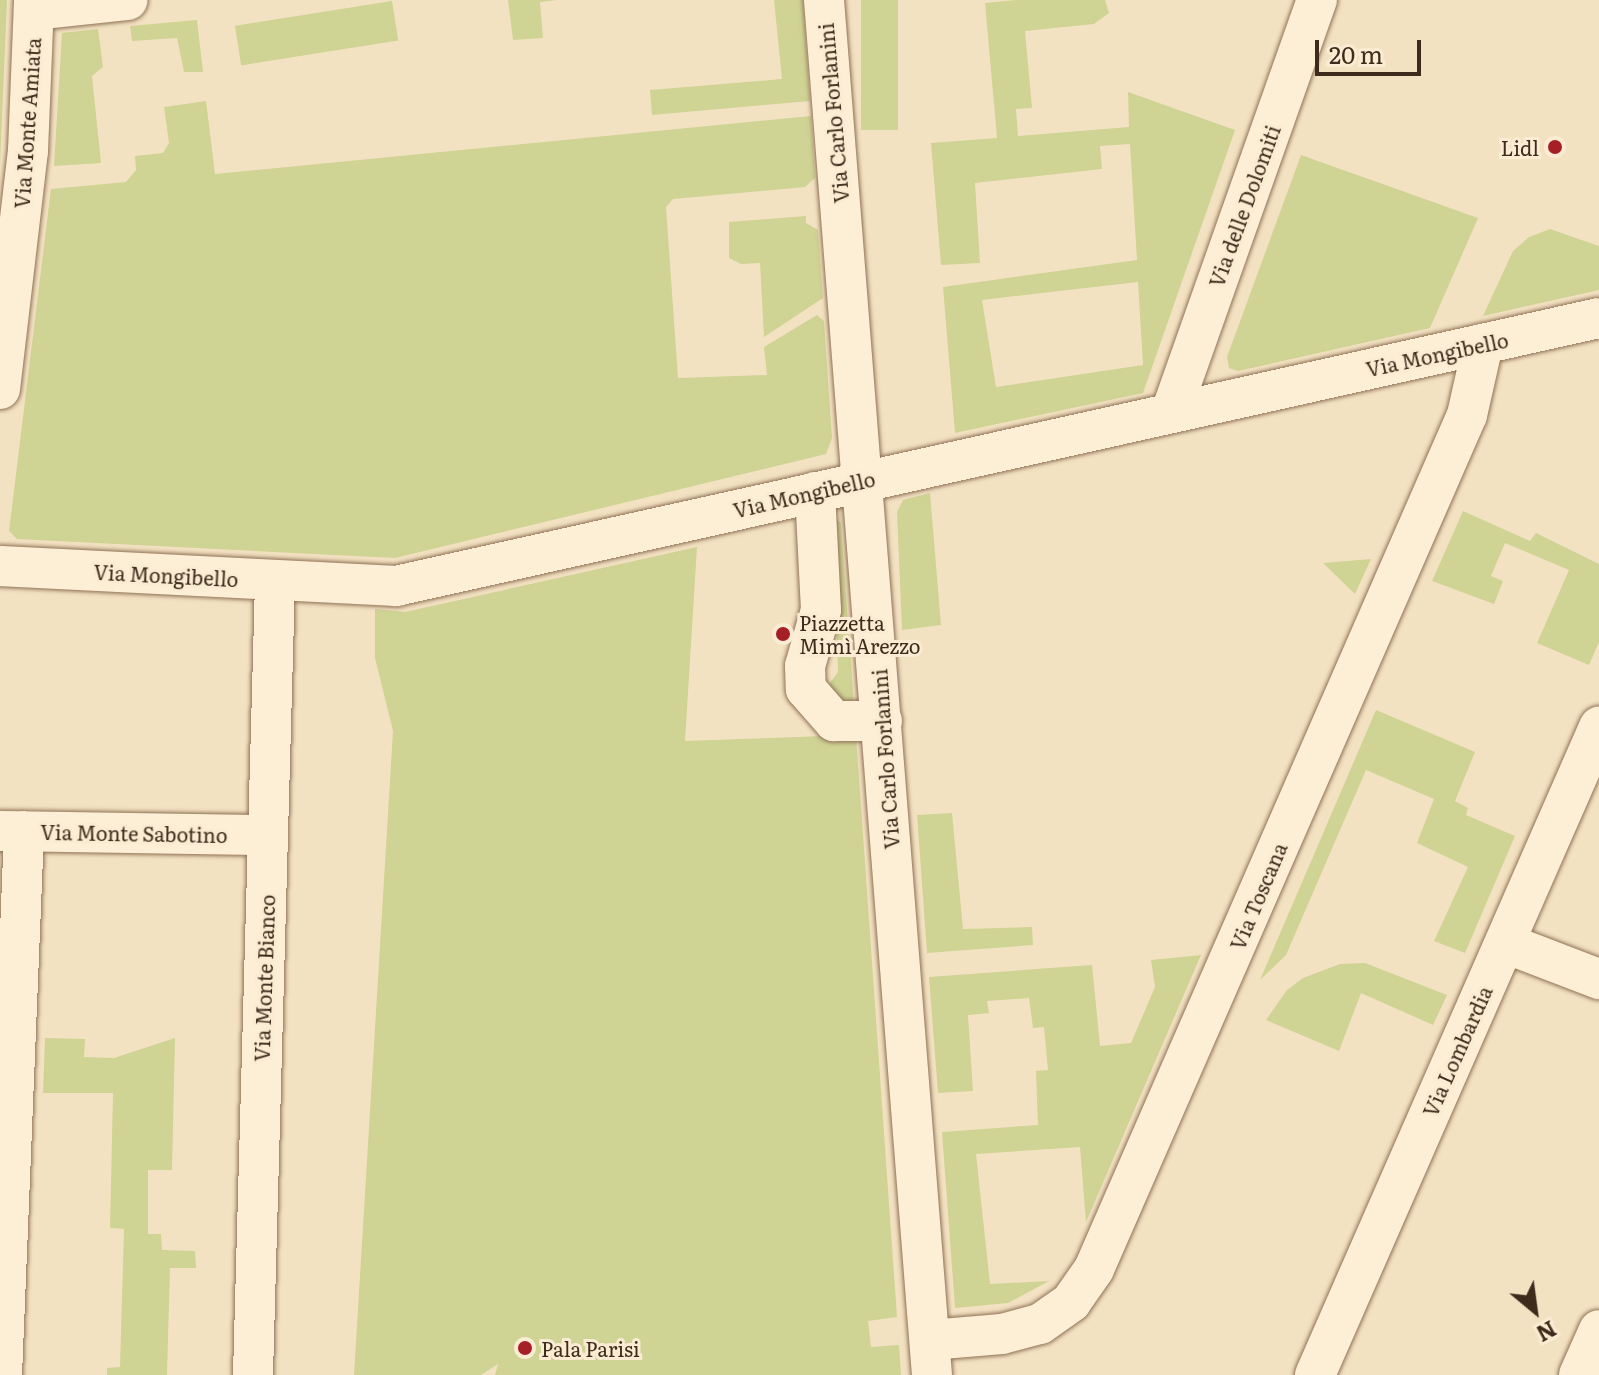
<!DOCTYPE html>
<meta charset="utf-8">
<style>
body{margin:0}
#map{position:relative;width:1599px;height:1375px;overflow:hidden;background:#f3e2c2;font-family:Literata,serif}
div>[style]{position:absolute}
.green>*{inset:0;background:#cfd394;transform-origin:0 0}
.roads{filter:drop-shadow(0 0 2px #907256) drop-shadow(0 0 2px #907256)}
.minor>*{height:40px;margin:-20px;padding:0 20px;transform-origin:20px;border-radius:20px;background:#fdefd6}
.dots>*{width:22px;height:22px;translate:-50% -50%;box-sizing:border-box;border:4px solid #faecd2;border-radius:50%}
span{translate:-50% -50%;white-space:nowrap;text-align:center;line-height:1.15;-webkit-text-stroke:6px #faecd2;paint-order:stroke}
.street-label{font-size:20px;color:#3e2b1c}
.poi-label{font-size:20px;color:#3e2b1c}
.right{translate:-100% -50%;text-align:right}
.left{translate:0 -50%;text-align:left}
.north{position:absolute;left:1495px;top:1271px;width:80px;height:80px;-webkit-text-stroke:6px #faecd2;paint-order:stroke;rotate:151deg;font-size:22px;font-weight:700;line-height:32px;text-align:center;color:#3e2b1c}
.north::after{content:'';display:block;margin:auto;width:28px;height:36px;background:#3e2b1c;clip-path:polygon(50% 0,100% 100%,50% 72%,0 100%)}
.scale{position:absolute;left:1315px;top:40px;width:106px;height:36px;box-sizing:border-box;border:4px solid #3e2b1c;border-top:0;padding-left:10px;font-size:24px;line-height:28px;white-space:nowrap;color:#3e2b1c;-webkit-text-stroke:6px #faecd2;paint-order:stroke}
</style>
<div id="map">
<div class="green">
<div style="clip-path:polygon(0 0,7px 0,0 165px)"></div>
<div style="clip-path:polygon(508px 0,557px 0,540px 2px,543px 38px,513px 40px)"></div>
<div style="clip-path:polygon(774px 0,803px 0,810px 101px,652px 115px,650px 90px,782px 79px)"></div>
<div style="left:861px;top:0;width:37px;height:130px"></div>
<div style="clip-path:polygon(evenodd,1016px 0,1105px 0,1109px 13px,1094px 24px,1025px 31px,1032px 108px,1016px 109px,1018px 136px,1129px 127px,1128px 92px,1235px 130px,1143px 393px,955px 433px,943px 287px,1137px 260px,1130px 144px,1100px 146px,1102px 169px,975px 183px,980px 263px,941px 265px,931px 143px,997px 138px,985px 3px,1016px 0,1138px 282px,1143px 365px,996px 387px,982px 300px,1138px 282px)"></div>
<div style="left:392px;top:1px;width:40px;height:159px;rotate:81deg"></div>
<div style="clip-path:polygon(197px 20px,203px 72px,184px 72px,177px 38px,132px 41px,130px 26px)"></div>
<div style="clip-path:polygon(98px 29px,103px 67px,92px 76px,101px 163px,54px 166px,62px 33px)"></div>
<div style="clip-path:polygon(206px 101px,215px 174px,811px 116px,815px 178px,805px 187px,673px 199px,666px 207px,678px 378px,767px 375px,764px 347px,817px 315px,824px 321px,832px 438px,826px 454px,395px 558px,17px 539px,9px 531px,51px 189px,126px 182px,136px 170px,135px 156px,163px 153px,169px 143px,164px 107px)"></div>
<div style="clip-path:polygon(1301px 155px,1478px 218px,1430px 328px,1238px 371px,1229px 368px,1227px 357px)"></div>
<div style="clip-path:polygon(806px 216px,806px 223px,818px 230px,823px 298px,764px 337px,760px 263px,741px 264px,729px 258px,729px 222px)"></div>
<div style="clip-path:polygon(1550px 229px,1599px 246px,1599px 290px,1483px 316px,1513px 251px,1529px 237px)"></div>
<div style="clip-path:polygon(930px 493px,941px 625px,902px 630px,897px 512px,903px 500px)"></div>
<div style="clip-path:polygon(1463px 511px,1530px 541px,1536px 533px,1599px 564px,1599px 642px,1589px 665px,1537px 643px,1569px 570px,1505px 543px,1491px 576px,1503px 581px,1494px 604px,1432px 581px)"></div>
<div style="clip-path:polygon(833px 517px,841px 523px,854px 706px,834px 703px,824px 691px,838px 672px)"></div>
<div style="clip-path:polygon(697px 547px,685px 741px,856px 735px,897px 1317px,868px 1321px,871px 1347px,899px 1345px,901px 1375px,495px 1375px,498px 1364px,481px 1375px,354px 1375px,393px 731px,375px 658px,375px 609px,405px 612px)"></div>
<div style="clip-path:polygon(1371px 559px,1355px 594px,1323px 563px)"></div>
<div style="clip-path:polygon(1376px 710px,1475px 752px,1455px 801px,1468px 808px,1466px 815px,1515px 836px,1465px 953px,1434px 941px,1468px 867px,1417px 843px,1434px 799px,1366px 770px,1286px 955px,1260px 980px)"></div>
<div style="clip-path:polygon(952px 813px,963px 929px,1032px 927px,1033px 945px,927px 953px,917px 815px)"></div>
<div style="clip-path:polygon(1201px 955px,1086px 1222px,1080px 1147px,976px 1154px,990px 1284px,1049px 1281px,1008px 1303px,955px 1308px,942px 1132px,1038px 1125px,1036px 1071px,1048px 1070px,1044px 1027px,1033px 1028px,1029px 998px,987px 1001px,989px 1013px,968px 1015px,973px 1091px,938px 1093px,929px 977px,1092px 965px,1100px 1046px,1131px 1043px,1155px 987px,1151px 960px)"></div>
<div style="clip-path:polygon(1365px 963px,1447px 995px,1433px 1025px,1361px 993px,1339px 1051px,1266px 1020px,1287px 990px,1303px 978px,1340px 964px)"></div>
<div style="clip-path:polygon(45px 1038px,85px 1039px,84px 1057px,114px 1058px,175px 1038px,172px 1170px,148px 1170px,148px 1234px,161px 1234px,162px 1250px,195px 1251px,196px 1268px,170px 1268px,167px 1375px,107px 1375px,107px 1368px,120px 1367px,124px 1229px,110px 1228px,113px 1093px,43px 1093px)"></div>
</div>
<div class="roads">
<div class="minor">
<div style="left:824px;top:0;width:1379px;rotate:85.51deg"></div>
<div style="left:34px;top:10px;width:94px;rotate:-6.1deg"></div>
<div style="left:0;top:389px;width:240px;rotate:-83.3deg"></div>
<div style="left:28px;top:151px;width:151px;rotate:-87.7deg"></div>
<div style="left:1171px;top:412px;width:437px;rotate:-70.5deg"></div>
<div style="left:815px;top:492px;width:118px;rotate:87.1deg"></div>
<div style="left:821px;top:610px;width:58px;rotate:105.9deg"></div>
<div style="left:805px;top:666px;width:23px;rotate:88deg"></div>
<div style="left:806px;top:689px;width:43px;rotate:48.8deg"></div>
<div style="left:834px;top:721px;width:48px"></div>
<div style="left:0;top:566px;width:397px;rotate:2.9deg"></div>
<div style="left:396px;top:586px;width:1232px;rotate:-12.56deg"></div>
<div style="left:0;top:831px;width:268px;rotate:0.9deg"></div>
<div style="left:1505px;top:943px;width:101px;rotate:21deg"></div>
<div style="left:930px;top:1340px;width:72px;rotate:-4.8deg"></div>
<div style="left:1002px;top:1334px;width:39px;rotate:-15deg"></div>
<div style="left:1040px;top:1324px;width:38px;rotate:-35deg"></div>
<div style="left:1071px;top:1302px;width:40px;rotate:-55.1deg"></div>
<div style="left:1094px;top:1269px;width:932px;rotate:-66.41deg"></div>
<div style="left:1467px;top:415px;width:73px;rotate:-77.3deg"></div>
<div style="left:2px;top:1375px;width:544px;rotate:-87.68deg"></div>
<div style="left:253px;top:1375px;width:794px;rotate:-88.41deg"></div>
<div style="left:1315px;top:1375px;width:708px;rotate:-66.33deg"></div>
<div style="left:1579px;top:1375px;width:49px;rotate:-66deg"></div>
</div>
</div>
<div class="dots">
<div style="left:1555px;top:147px;background:#a61f27"></div>
<div style="left:783px;top:634px;background:#a61f27"></div>
<div style="left:525px;top:1348px;background:#a61f27"></div>
</div>
<div class="street-label">
<span style="left:833px;top:113px;rotate:-95deg">Via Carlo Forlanini</span>
<span style="left:27px;top:123px;rotate:-86deg">Via Monte Amiata</span>
<span style="left:1244px;top:206px;rotate:-70deg">Via delle Dolomiti</span>
<span style="left:1437px;top:354px;rotate:-12deg">Via Mongibello</span>
<span style="left:804px;top:494px;rotate:-13deg">Via Mongibello</span>
<span style="left:166px;top:575px;rotate:3deg">Via Mongibello</span>
<span style="left:885px;top:759px;rotate:-94deg">Via Carlo Forlanini</span>
<span style="left:134px;top:833px;rotate:1deg">Via Monte Sabotino</span>
<span style="left:1258px;top:896px;rotate:-67deg">Via Toscana</span>
<span style="left:264px;top:978px;rotate:-88deg">Via Monte Bianco</span>
<span style="left:1457px;top:1051px;rotate:-66deg">Via Lombardia</span>
</div>
<div class="poi-label">
<span class="right" style="left:1539px;top:147px">Lidl</span>
<span class="left" style="left:799px;top:634px">Piazzetta<br>Mimì Arezzo</span>
<span class="left" style="left:541px;top:1348px">Pala Parisi</span>
</div>
<div class="north">N</div>
<div class="scale">20 m</div>
</div>
